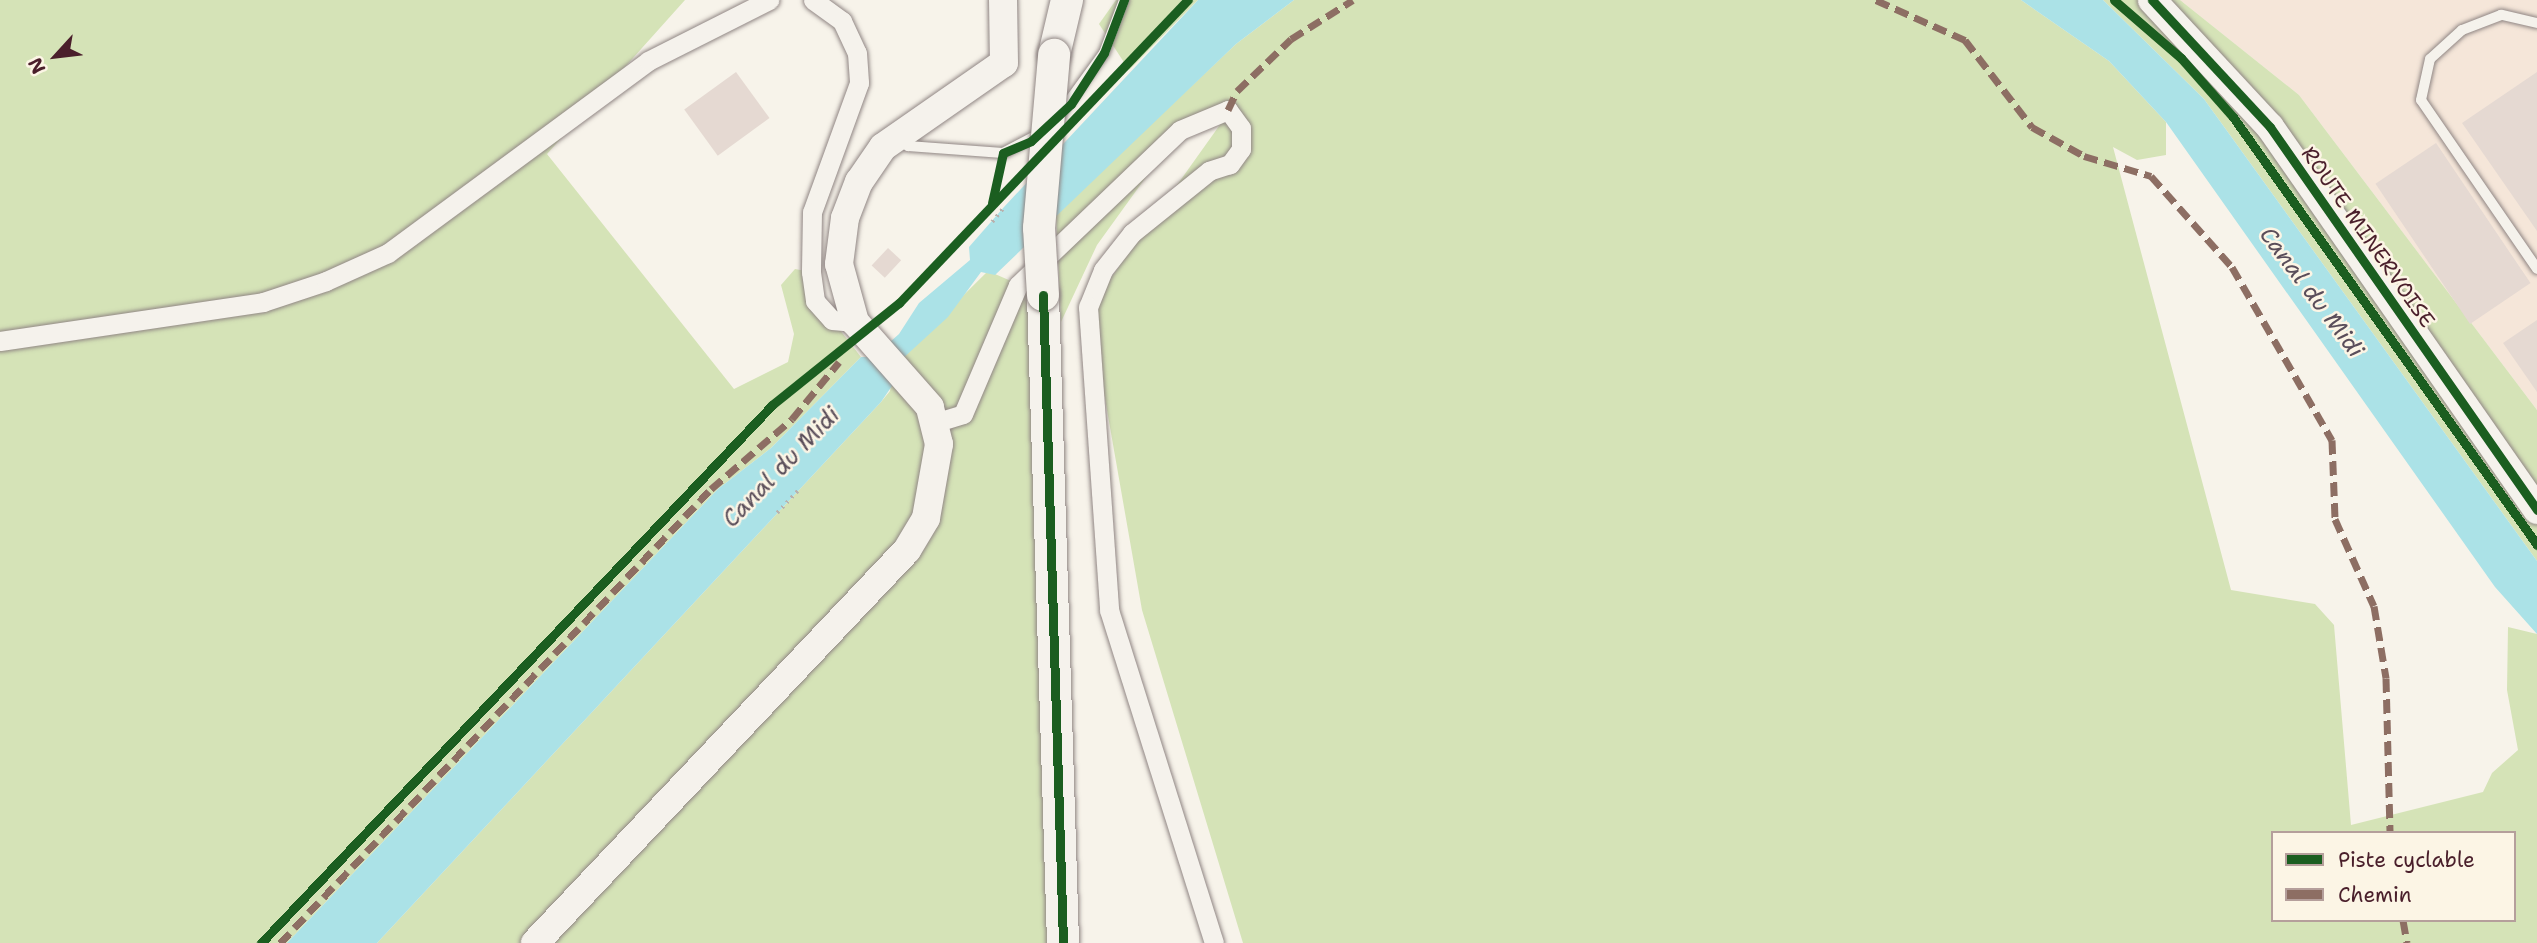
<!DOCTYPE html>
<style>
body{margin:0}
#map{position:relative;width:2537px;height:943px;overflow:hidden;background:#f7f3ea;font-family:"Shantell Sans",sans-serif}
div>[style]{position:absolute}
.built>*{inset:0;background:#f5e6d9}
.green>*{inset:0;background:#d5e3b7}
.water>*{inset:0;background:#abe2e7}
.building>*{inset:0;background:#e5d9d2;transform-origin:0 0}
.path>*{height:3.5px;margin-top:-1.75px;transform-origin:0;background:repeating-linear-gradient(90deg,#b8b1ae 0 2px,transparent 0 7px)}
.roads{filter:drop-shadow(0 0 2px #908684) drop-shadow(0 0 2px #908684)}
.lane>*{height:10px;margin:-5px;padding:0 5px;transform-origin:5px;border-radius:5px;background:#f5f2ec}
.street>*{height:19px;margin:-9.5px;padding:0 9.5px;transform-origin:9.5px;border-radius:9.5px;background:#f5f2ec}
.secondary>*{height:28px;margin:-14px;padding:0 14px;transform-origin:14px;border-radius:14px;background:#f5f2ec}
.primary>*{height:32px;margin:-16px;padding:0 16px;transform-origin:16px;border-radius:16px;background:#f5f2ec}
.bridges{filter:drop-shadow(0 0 2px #908684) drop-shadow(0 0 2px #908684)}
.primary-bridge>*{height:32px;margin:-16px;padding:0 16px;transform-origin:16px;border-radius:16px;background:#f5f2ec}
.quiet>*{height:7px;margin-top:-3.5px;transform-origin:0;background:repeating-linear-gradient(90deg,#8d6e63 0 14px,transparent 0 21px)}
.cycleway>*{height:9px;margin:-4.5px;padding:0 4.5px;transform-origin:4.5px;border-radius:4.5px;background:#1b5e20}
span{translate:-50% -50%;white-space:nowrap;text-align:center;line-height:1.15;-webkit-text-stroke:5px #fcf5e5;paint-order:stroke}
.street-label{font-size:21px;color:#4a1f2b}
.water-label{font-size:23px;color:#5a4e5a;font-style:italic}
.legend{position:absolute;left:2271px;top:831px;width:245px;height:91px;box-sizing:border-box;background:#fcf5e5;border:2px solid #b59f9b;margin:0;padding:9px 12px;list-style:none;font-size:21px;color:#4a1f2b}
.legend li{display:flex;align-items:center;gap:14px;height:35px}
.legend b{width:35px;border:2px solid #b59f9b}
.north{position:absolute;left:21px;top:21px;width:70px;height:70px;-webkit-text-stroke:5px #fcf5e5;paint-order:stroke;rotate:243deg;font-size:19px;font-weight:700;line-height:28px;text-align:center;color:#4a1f2b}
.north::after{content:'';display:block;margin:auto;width:24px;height:32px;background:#4a1f2b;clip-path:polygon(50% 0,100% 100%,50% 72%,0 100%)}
</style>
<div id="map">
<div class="built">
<div style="clip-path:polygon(2180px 0,2537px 0,2537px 410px,2299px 95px)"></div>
</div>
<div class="green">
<div style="clip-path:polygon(0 0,685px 0,547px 154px,734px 389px,788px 362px,794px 334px,781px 285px,795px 269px,811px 272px,832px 320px,861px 357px,771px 448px,718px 489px,287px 943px,0 943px)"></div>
<div style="clip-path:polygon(1116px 0,1198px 0,1129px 70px,1099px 24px)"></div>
<div style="clip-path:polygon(evenodd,1294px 0,2021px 0,2109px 61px,2166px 122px,2166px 155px,2137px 160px,2113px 147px,2231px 590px,2315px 604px,2334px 625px,2351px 825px,2483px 792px,2492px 773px,2518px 750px,2507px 690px,2508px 627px,2537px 634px,2537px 943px,1243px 943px,1142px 610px,1097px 353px,1098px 296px,1234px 105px,1180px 130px,1097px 245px,1061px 322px,1056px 214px,1236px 44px,1294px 0,2273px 833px,2514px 833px,2514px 920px,2273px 920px,2273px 833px)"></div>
<div style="clip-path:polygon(2103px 0,2180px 0,2299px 95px,2537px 410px,2537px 561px,2204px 99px)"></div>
<div style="clip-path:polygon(988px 271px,1043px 295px,1049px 943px,377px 943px,881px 402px,890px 391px,894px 364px)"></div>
</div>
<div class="water">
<div style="clip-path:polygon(1198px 0,1294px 0,1236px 44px,995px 275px,981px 272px,948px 317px,888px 372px,894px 383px,881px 402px,377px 943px,287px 943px,718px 489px,771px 448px,861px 357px,873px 357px,899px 334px,919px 303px,970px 260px,969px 247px,1004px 207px)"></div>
<div style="clip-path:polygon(2021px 0,2103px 0,2204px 99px,2537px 561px,2537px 634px,2495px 587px,2166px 122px,2109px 61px)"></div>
</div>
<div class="building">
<div style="left:736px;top:72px;width:57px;height:64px;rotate:54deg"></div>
<div style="clip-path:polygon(2537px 72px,2537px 231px,2462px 123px)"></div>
<div style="left:2436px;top:143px;width:169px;height:73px;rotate:56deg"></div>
<div style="left:888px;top:248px;width:18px;height:24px;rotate:43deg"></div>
<div style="clip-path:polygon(2537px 320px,2537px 392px,2503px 343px)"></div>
</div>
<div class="path">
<div style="left:992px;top:222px;width:19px;rotate:-51deg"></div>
<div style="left:777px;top:513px;width:34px;rotate:-47deg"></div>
</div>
<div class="roads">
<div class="lane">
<div style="left:2537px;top:23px;width:37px;rotate:-167deg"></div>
<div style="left:2501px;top:15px;width:42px;rotate:159deg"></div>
<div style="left:2462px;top:30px;width:43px;rotate:137.8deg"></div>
<div style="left:2430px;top:59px;width:42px;rotate:102.4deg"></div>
<div style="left:2421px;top:100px;width:205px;rotate:55.5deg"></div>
<div style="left:1056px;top:119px;width:82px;rotate:-54deg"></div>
<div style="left:1104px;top:53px;width:57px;rotate:-69.3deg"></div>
<div style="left:899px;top:137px;width:13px;rotate:45deg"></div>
<div style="left:908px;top:146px;width:95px;rotate:4.2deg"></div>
<div style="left:1003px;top:153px;width:41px;rotate:-27.8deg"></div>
</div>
<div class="street">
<div style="left:813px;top:0;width:36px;rotate:36deg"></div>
<div style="left:842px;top:21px;width:35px;rotate:65deg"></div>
<div style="left:857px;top:53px;width:30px;rotate:86deg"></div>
<div style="left:859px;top:83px;width:137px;rotate:110deg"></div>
<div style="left:812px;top:212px;width:60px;rotate:91deg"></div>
<div style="left:811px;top:272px;width:29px;rotate:82deg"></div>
<div style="left:815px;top:301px;width:25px;rotate:48deg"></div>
<div style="left:832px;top:320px;width:23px;rotate:5deg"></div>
<div style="left:0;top:341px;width:266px;rotate:-8.4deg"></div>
<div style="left:263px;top:302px;width:66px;rotate:-18.4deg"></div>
<div style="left:326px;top:281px;width:68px;rotate:-24.3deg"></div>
<div style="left:388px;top:253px;width:323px;rotate:-36.4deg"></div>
<div style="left:648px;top:61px;width:136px;rotate:-26.8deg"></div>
<div style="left:934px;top:423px;width:30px;rotate:-17deg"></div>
<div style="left:963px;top:414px;width:140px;rotate:-66.9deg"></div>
<div style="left:1018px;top:285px;width:224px;rotate:-43.7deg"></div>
<div style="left:1180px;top:130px;width:52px;rotate:-22.6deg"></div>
<div style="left:1228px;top:110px;width:22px;rotate:54deg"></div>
<div style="left:1241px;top:128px;width:21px;rotate:90deg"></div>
<div style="left:1241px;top:149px;width:19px;rotate:126deg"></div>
<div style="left:1230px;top:164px;width:22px;rotate:162deg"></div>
<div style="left:1209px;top:171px;width:99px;rotate:141.2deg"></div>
<div style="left:1132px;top:233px;width:47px;rotate:128.1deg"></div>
<div style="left:1103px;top:270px;width:40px;rotate:112deg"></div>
<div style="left:1088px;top:307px;width:304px;rotate:86deg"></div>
<div style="left:1109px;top:610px;width:349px;rotate:72.5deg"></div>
</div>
<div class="secondary">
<div style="left:2152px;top:0;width:173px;rotate:47.1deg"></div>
<div style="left:2270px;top:127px;width:467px;rotate:55.1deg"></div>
<div style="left:535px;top:943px;width:541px;rotate:-46.57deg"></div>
<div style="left:907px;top:550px;width:37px;rotate:-59deg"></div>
<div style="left:926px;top:518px;width:75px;rotate:-80deg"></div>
<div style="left:939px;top:444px;width:38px;rotate:-104deg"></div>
<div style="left:930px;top:407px;width:113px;rotate:-131.4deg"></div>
<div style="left:855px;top:322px;width:60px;rotate:-105.4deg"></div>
<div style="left:839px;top:264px;width:46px;rotate:-82.6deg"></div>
<div style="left:845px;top:218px;width:39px;rotate:-69deg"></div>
<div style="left:859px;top:182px;width:42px;rotate:-55.6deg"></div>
<div style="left:883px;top:147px;width:147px;rotate:-34.8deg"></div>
<div style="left:1004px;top:63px;width:63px;rotate:-90.9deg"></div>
</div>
<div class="primary">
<div style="left:1054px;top:55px;width:57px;rotate:-76.7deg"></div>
<div style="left:1043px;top:295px;width:648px;rotate:88.23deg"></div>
</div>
</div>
<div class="bridges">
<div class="primary-bridge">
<div style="left:1043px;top:295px;width:67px;rotate:-93.4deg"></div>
<div style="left:1039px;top:228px;width:174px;rotate:-85deg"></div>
</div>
</div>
<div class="quiet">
<div style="left:1876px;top:0;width:98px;rotate:24.2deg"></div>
<div style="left:1965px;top:40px;width:110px;rotate:52.4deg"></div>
<div style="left:2032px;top:127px;width:60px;rotate:29.1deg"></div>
<div style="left:2084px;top:156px;width:70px;rotate:16.6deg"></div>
<div style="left:2151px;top:176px;width:122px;rotate:48.3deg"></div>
<div style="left:2232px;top:267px;width:200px;rotate:60deg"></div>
<div style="left:2332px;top:440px;width:79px;rotate:87.8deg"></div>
<div style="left:2335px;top:519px;width:95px;rotate:65.9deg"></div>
<div style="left:2374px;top:606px;width:73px;rotate:80.5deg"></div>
<div style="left:2386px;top:678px;width:155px;rotate:88.5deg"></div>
<div style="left:1228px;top:110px;width:21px;rotate:-65deg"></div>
<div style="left:1237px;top:91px;width:75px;rotate:-43.9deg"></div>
<div style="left:1291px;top:39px;width:73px;rotate:-32.2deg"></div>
<div style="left:2403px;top:920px;width:23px;rotate:80deg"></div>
<div style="left:280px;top:943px;width:626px;rotate:-46.49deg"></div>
<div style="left:711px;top:489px;width:107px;rotate:-40.8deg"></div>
<div style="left:792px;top:419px;width:74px;rotate:-50.5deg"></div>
</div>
<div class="cycleway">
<div style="left:2114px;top:0;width:89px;rotate:40.9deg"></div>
<div style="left:2181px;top:58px;width:79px;rotate:48.6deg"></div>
<div style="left:2233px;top:117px;width:525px;rotate:54.61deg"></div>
<div style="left:2152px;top:0;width:173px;rotate:47.1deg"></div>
<div style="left:2270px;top:127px;width:467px;rotate:55.1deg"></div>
<div style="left:992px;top:203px;width:51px;rotate:-77.6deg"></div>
<div style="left:1003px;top:153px;width:30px;rotate:-23deg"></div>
<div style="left:1031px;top:141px;width:54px;rotate:-42.8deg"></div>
<div style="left:1071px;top:104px;width:61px;rotate:-57.1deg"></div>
<div style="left:1104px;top:53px;width:57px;rotate:-69.3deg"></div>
<div style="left:1043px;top:295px;width:648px;rotate:88.23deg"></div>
<div style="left:261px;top:943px;width:742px;rotate:-46.47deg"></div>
<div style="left:772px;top:405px;width:163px;rotate:-38.8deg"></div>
<div style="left:899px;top:303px;width:419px;rotate:-46.4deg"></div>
</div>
<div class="street-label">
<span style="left:2368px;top:237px;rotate:55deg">ROUTE MINERVOISE</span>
</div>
<div class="water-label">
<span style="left:2312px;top:292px;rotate:53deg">Canal du Midi</span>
<span style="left:781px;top:467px;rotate:-46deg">Canal du Midi</span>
</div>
<ul class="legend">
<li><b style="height:9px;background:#1b5e20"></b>Piste cyclable</li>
<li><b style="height:9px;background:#8d6e63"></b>Chemin</li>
</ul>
<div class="north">N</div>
</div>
